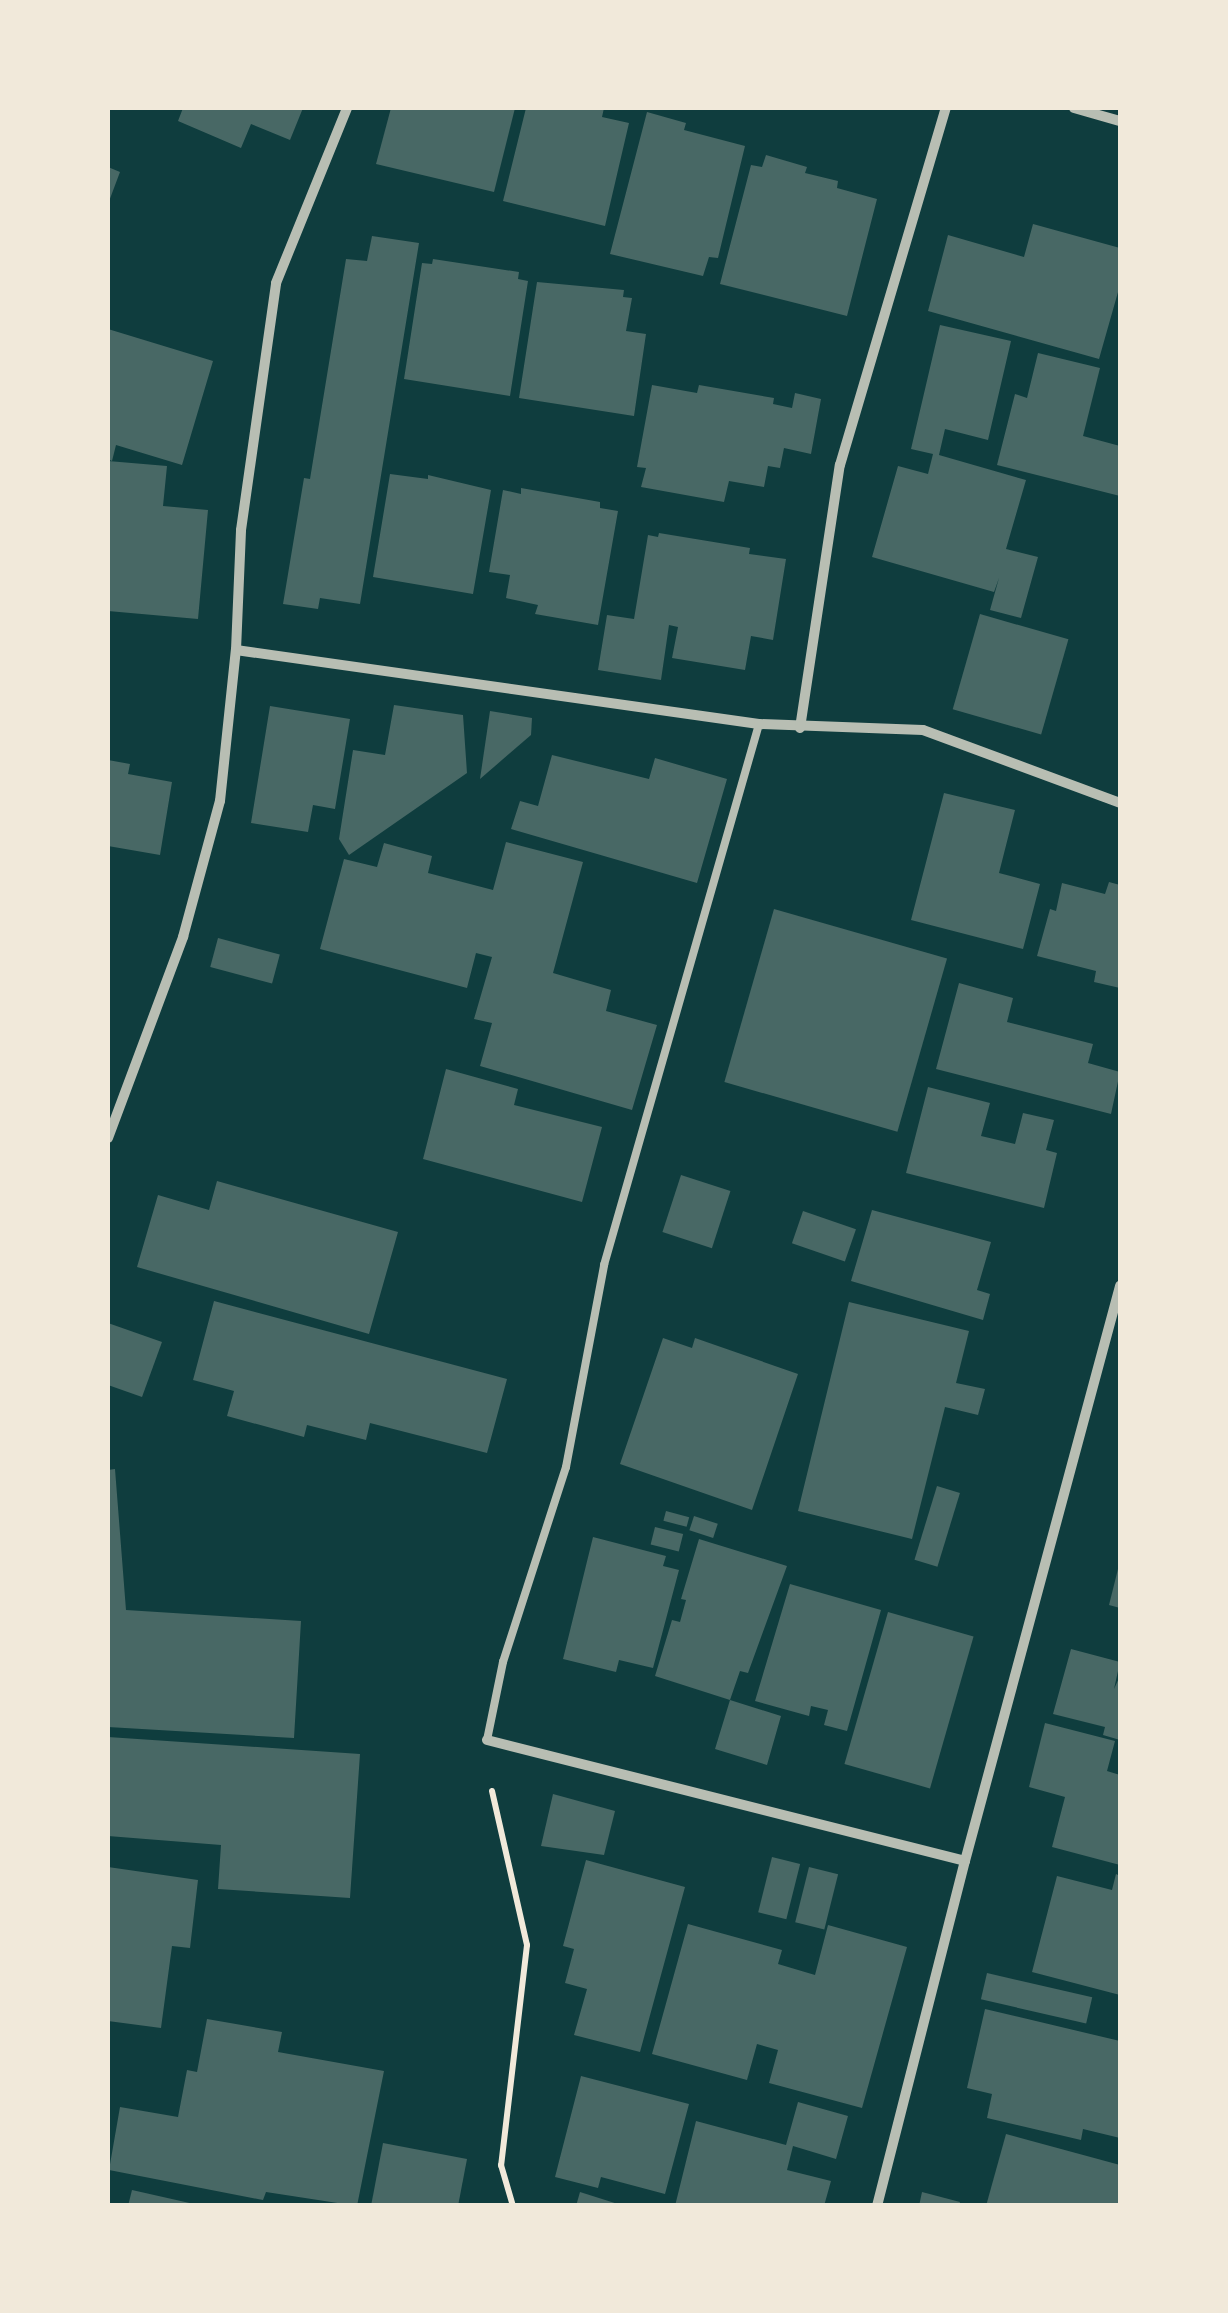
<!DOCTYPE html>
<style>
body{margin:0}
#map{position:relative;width:1228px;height:2313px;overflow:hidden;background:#0f3d3e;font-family:"Open Sans",sans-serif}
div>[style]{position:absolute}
.building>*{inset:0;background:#486865;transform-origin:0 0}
.path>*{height:6px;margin:-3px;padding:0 3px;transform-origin:3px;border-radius:3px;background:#f1e9da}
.service>*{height:8px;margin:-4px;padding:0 4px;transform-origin:4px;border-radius:4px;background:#b8beb3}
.minor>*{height:10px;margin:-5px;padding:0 5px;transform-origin:5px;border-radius:5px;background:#b8beb3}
span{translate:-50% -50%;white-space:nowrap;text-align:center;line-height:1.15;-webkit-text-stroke:8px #f1e9da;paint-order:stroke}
.frame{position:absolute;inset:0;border:110px solid #f1e9da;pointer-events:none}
</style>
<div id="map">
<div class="building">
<div style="clip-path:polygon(183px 108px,303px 108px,290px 140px,251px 124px,241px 148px,178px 121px)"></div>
<div style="clip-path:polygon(391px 108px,515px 108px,494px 192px,376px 164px)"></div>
<div style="clip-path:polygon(526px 108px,604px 108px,602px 117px,629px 123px,605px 226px,503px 201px)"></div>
<div style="clip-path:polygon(647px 112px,686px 123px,684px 130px,745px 146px,718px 258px,709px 257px,703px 276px,610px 254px)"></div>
<div style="clip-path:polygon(766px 155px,807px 167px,805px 173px,838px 181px,837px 188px,877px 199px,847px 316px,720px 284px,751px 165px,762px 167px)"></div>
<div style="clip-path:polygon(108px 167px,120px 172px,108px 204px)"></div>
<div style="clip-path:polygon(1033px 224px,1120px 248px,1120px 285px,1099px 359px,928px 311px,948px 235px,1024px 257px)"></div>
<div style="clip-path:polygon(372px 236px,419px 243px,360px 604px,320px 598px,318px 609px,283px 604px,304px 478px,310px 479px,346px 259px,367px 261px)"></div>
<div style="clip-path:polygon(433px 259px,519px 272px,518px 279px,528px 281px,510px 396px,404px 379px,422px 263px,432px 264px)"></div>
<div style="clip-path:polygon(537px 282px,624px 290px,623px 297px,632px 298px,626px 331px,646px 334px,634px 416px,519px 398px)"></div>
<div style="clip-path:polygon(940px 325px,1011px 341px,988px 440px,945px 429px,939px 455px,1026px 480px,1006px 549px,1038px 557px,1021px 618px,990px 610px,999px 578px,994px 592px,872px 557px,898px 466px,928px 474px,933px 454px,911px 449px)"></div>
<div style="clip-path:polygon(108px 329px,213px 361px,182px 465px,116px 445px,112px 461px,108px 459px)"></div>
<div style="clip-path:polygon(1038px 353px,1100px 368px,1083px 436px,1120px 446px,1120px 496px,997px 465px,1015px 394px,1027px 398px)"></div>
<div style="clip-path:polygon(652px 385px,697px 393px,699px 385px,774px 398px,773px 404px,792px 408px,795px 393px,821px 399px,811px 454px,784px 448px,780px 468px,768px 466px,764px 487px,729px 481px,724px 502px,641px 487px,646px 468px,637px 467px)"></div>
<div style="clip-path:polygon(108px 461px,167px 466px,163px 506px,208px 510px,198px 619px,108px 611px)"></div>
<div style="clip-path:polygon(390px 474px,428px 479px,428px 475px,491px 490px,473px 594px,373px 577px)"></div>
<div style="clip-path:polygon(521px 488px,600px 502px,600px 508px,618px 511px,598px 625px,535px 614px,538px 605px,506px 598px,510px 575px,489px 572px,503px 490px,521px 494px)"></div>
<div style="clip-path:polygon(659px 533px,750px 548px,749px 554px,786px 559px,773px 640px,751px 636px,745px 670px,672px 658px,678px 627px,669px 625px,661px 680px,598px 670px,607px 615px,634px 619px,648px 535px,658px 537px)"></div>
<div style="left:980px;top:614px;width:92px;height:99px;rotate:16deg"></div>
<div style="clip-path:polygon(394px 705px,463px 715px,467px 773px,349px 855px,339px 839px,353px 750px,385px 755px)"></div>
<div style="clip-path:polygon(270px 706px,350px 719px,335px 809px,313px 805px,308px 832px,251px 823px)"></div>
<div style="clip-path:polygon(490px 711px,532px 718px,531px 735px,480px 779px)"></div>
<div style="clip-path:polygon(552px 755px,649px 779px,655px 758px,727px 779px,697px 883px,511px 829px,520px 801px,538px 806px)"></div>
<div style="clip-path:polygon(108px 760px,130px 764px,128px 774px,172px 782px,160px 855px,108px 846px)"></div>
<div style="clip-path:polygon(944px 793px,1015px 810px,999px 873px,1040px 884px,1023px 949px,911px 920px)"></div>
<div style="clip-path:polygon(506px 842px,583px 862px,553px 973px,611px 990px,606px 1011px,657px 1025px,632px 1110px,480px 1066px,492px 1023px,474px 1019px,492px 957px,476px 953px,467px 988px,320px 949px,344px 859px,377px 867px,384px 843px,432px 856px,428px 873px,493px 890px)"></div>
<div style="clip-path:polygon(1109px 882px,1120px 885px,1120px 988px,1094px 982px,1096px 971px,1037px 956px,1050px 909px,1056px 911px,1062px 883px,1105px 894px)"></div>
<div style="left:774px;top:909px;width:180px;height:180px;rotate:16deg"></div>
<div style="left:218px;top:938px;width:64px;height:30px;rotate:15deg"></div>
<div style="clip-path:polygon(959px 983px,1013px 998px,1007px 1022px,1093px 1044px,1088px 1063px,1120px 1072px,1111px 1114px,936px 1069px)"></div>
<div style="clip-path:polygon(446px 1069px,518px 1089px,514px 1105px,602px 1127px,582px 1202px,423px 1159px)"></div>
<div style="clip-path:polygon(928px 1087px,990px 1103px,981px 1136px,1015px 1144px,1023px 1113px,1054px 1120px,1046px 1150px,1057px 1153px,1044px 1208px,906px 1173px)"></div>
<div style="left:681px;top:1175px;width:52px;height:60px;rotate:18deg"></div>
<div style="clip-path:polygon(217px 1181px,398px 1232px,369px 1334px,137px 1267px,158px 1195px,209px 1210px)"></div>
<div style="clip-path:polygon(872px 1210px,991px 1242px,977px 1290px,990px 1294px,983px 1320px,851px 1281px)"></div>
<div style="left:803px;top:1211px;width:56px;height:34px;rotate:19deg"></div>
<div style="clip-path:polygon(214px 1301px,507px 1379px,487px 1453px,370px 1423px,366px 1440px,307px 1425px,304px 1437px,227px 1416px,234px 1391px,193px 1380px)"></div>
<div style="clip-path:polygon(849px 1302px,969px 1331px,956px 1383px,985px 1389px,978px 1415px,945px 1407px,912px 1539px,798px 1511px)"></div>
<div style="clip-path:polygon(108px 1323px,162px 1342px,142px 1397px,108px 1385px)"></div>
<div style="clip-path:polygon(663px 1338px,692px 1348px,695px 1338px,798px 1374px,752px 1510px,620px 1464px)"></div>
<div style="clip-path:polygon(115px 1469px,126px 1610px,301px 1621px,294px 1738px,108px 1727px,108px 1470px)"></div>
<div style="left:937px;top:1486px;width:24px;height:77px;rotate:17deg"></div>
<div style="left:666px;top:1511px;width:24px;height:10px;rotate:15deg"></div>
<div style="left:694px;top:1516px;width:25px;height:15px;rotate:18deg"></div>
<div style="left:655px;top:1527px;width:29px;height:18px;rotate:14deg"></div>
<div style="clip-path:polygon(593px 1537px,666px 1556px,663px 1566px,679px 1570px,653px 1668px,619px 1660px,616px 1672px,563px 1659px)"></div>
<div style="clip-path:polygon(699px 1539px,787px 1566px,748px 1673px,740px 1671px,730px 1700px,781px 1716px,767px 1765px,715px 1749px,730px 1700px,655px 1676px,672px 1620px,680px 1622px,686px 1600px,681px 1599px)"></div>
<div style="clip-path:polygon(1119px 1565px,1120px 1565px,1120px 1608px,1109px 1605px)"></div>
<div style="clip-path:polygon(790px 1584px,881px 1610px,847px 1731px,824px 1725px,828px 1710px,811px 1706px,809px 1716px,755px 1701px)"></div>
<div style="left:888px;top:1612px;width:89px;height:158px;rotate:16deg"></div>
<div style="clip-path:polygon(1071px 1649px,1120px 1662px,1114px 1689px,1120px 1676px,1120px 1740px,1103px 1735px,1105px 1727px,1053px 1714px)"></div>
<div style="clip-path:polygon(1045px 1723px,1115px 1741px,1107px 1771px,1120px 1775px,1120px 1865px,1052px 1847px,1065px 1797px,1029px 1787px)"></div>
<div style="clip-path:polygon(108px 1737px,360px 1754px,350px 1898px,218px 1889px,221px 1845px,108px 1836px)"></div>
<div style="clip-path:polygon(553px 1794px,615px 1811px,604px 1855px,541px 1846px)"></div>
<div style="left:772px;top:1857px;width:29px;height:57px;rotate:14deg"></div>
<div style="clip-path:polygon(586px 1860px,685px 1887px,640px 2052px,574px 2035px,587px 1989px,565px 1983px,574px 1949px,563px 1946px)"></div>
<div style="clip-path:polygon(108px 1867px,198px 1880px,190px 1948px,172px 1946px,161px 2028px,108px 2021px)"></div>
<div style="left:809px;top:1867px;width:30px;height:57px;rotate:14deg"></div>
<div style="clip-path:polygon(1116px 1874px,1120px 1876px,1120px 1995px,1032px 1972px,1057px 1876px,1112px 1890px)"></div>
<div style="clip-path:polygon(688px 1924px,782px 1950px,778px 1964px,815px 1975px,828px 1925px,907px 1947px,862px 2108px,769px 2083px,778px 2050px,757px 2044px,747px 2080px,652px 2054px)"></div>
<div style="left:987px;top:1973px;width:108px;height:27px;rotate:13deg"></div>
<div style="clip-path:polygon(985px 2009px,1120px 2041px,1120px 2138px,1083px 2129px,1081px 2140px,987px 2118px,992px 2094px,967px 2088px)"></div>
<div style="clip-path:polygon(207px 2019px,282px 2032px,278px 2052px,384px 2071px,357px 2206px,266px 2192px,263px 2200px,109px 2170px,120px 2107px,178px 2117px,187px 2070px,197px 2072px)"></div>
<div style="clip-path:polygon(581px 2076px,689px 2104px,665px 2194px,601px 2177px,598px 2188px,555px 2177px)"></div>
<div style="clip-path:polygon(798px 2102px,848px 2116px,836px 2159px,793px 2146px,787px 2170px,831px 2181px,824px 2206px,675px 2206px,696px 2121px,786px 2145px)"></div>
<div style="clip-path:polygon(1006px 2134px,1120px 2165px,1120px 2206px,986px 2206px)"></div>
<div style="clip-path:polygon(383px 2143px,467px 2159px,458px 2206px,371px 2206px)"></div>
<div style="clip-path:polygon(132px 2190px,194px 2204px,194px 2206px,128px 2206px)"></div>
<div style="clip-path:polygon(580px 2192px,621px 2205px,621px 2206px,576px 2206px)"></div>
<div style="clip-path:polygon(922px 2192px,960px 2202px,959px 2206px,919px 2206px)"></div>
</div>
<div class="path">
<div style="left:492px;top:1791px;width:158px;rotate:77.2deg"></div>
<div style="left:527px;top:1945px;width:222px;rotate:96.7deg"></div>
<div style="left:501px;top:2165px;width:43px;rotate:73.7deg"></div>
</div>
<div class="service">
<div style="left:487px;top:1740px;width:80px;rotate:-78.4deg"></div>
<div style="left:503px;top:1662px;width:205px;rotate:-72.1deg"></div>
<div style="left:566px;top:1467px;width:206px;rotate:-79.3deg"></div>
<div style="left:604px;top:1265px;width:563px;rotate:-74.01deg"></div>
</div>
<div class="minor">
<div style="left:1074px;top:108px;width:48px;rotate:15.8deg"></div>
<div style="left:236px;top:650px;width:528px;rotate:8.05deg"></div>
<div style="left:759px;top:724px;width:164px;rotate:2.1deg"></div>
<div style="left:923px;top:730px;width:210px;rotate:20.3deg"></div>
<div style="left:800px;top:728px;width:266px;rotate:-81.4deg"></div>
<div style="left:840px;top:465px;width:372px;rotate:-73.5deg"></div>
<div style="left:108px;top:1138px;width:215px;rotate:-69.5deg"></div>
<div style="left:183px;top:937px;width:141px;rotate:-74.8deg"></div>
<div style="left:220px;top:801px;width:152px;rotate:-84deg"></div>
<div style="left:236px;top:650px;width:120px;rotate:-87.6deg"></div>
<div style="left:241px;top:530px;width:249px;rotate:-81.9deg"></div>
<div style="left:276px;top:283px;width:189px;rotate:-67.9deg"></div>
<div style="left:487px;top:1740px;width:493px;rotate:14.2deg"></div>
<div style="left:877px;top:2206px;width:356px;rotate:-75.7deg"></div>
<div style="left:965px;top:1861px;width:596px;rotate:-74.91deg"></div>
</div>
<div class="frame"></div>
</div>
